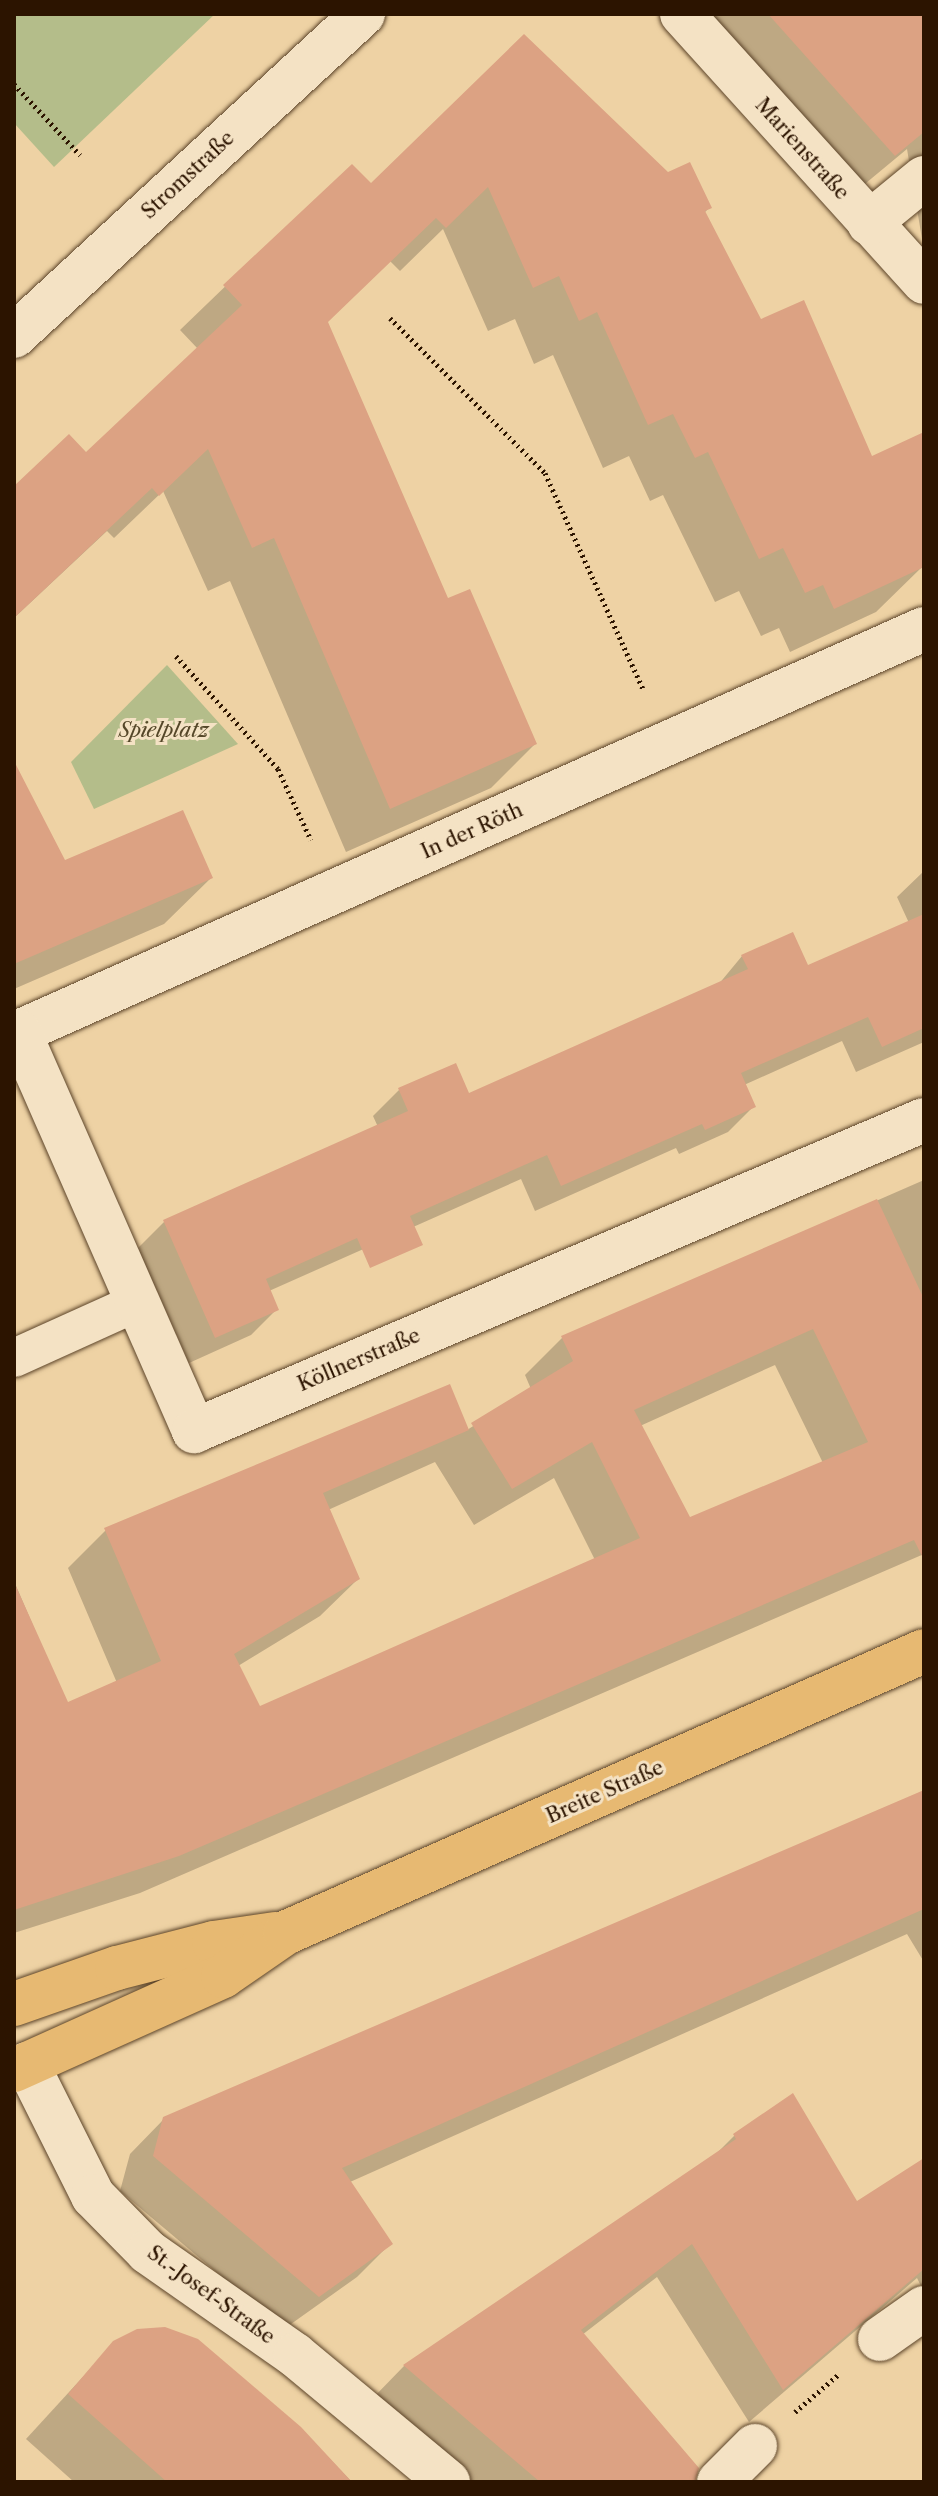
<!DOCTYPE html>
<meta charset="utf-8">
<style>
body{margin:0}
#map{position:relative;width:938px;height:2496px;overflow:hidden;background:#eed2a4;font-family:"Libre Caslon Text",serif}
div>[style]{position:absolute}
.green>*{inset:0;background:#b4bd8a}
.shadow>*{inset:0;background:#0003}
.building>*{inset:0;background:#dca283}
.path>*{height:5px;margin-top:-2.5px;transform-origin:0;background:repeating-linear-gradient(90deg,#2c1400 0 2px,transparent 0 6px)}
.roads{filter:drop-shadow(0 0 2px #5c4429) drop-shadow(0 0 2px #5c4429)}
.service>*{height:38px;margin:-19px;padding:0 19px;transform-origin:19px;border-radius:19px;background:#f4e2c4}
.minor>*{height:44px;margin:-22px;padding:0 22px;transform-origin:22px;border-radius:22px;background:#f4e2c4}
.primary>*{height:44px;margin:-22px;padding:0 22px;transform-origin:22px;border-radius:22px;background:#e7b972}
span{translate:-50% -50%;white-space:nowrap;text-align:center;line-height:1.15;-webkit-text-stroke:6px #f4e2c4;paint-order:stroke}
.street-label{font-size:20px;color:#2c1400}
.park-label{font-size:20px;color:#554729;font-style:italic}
.frame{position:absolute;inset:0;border:16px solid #2c1400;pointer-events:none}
</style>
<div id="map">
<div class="green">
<div style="clip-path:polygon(14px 14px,215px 14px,54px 167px,14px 123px)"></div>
<div style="clip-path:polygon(167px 665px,238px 744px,94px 809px,71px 762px)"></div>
</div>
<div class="shadow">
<div style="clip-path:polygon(706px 14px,924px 14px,924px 251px,907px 149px,860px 188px)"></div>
<div style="clip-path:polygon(668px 175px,710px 207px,704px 213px,760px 322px,871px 458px,924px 455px,921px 568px,876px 612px,790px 652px,779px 628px,761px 636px,739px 591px,715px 602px,663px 495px,650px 501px,629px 456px,603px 468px,553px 355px,534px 364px,515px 319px,488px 331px,443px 229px,400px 271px,390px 261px,326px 322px,447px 601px,535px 744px,491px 788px,346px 852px,230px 581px,208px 591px,163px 491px,114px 538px,107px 531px,14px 618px,14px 488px,86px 455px,198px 349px,180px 330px,290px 224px,371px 186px)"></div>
<div style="clip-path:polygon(14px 766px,64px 863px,211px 878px,164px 924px,14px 989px)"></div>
<div style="clip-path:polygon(924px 871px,924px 1042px,856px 1072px,842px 1041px,744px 1085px,754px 1106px,728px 1132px,679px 1154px,676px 1148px,535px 1211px,521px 1179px,269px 1291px,277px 1309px,251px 1335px,189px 1363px,138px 1248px,164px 1222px,378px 1127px,373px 1116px,399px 1090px,468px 1096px,718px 985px,742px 956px,807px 968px,909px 923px,897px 897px)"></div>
<div style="clip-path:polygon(evenodd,924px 1180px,924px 1554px,140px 1893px,14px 1933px,14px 1581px,67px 1705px,117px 1683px,68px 1568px,106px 1530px,467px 1430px,531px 1389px,525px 1375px,562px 1338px,924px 1180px,775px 1365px,823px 1463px,689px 1519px,640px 1426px,775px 1365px,924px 1180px,435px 1462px,474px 1525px,554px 1478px,595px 1560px,260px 1708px,238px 1666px,320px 1616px,358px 1579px,328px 1510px,435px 1462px)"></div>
<div style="clip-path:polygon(924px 1793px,924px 1962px,907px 1934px,350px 2182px,391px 2243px,357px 2277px,284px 2329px,120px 2191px,130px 2154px,164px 2119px)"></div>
<div style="clip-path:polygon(792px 2096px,857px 2204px,924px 2161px,924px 2292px,917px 2278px,749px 2422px,657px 2277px,582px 2335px,692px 2482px,468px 2482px,371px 2400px,404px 2366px,712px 2158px,734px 2136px)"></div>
<div style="clip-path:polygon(114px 2343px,300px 2428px,352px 2482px,74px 2482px,26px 2439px)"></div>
</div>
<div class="building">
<div style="clip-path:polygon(768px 14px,924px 14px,924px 132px,895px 156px)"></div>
<div style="clip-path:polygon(524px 34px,668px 172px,690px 162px,712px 208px,705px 211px,761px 319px,804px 300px,872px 456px,924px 432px,924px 567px,834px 609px,823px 585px,805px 593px,783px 548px,759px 559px,708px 452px,695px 458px,673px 414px,648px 425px,597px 312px,579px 321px,559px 276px,533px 288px,488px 187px,446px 228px,436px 218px,328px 322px,448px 598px,470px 589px,537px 744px,390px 809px,274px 538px,252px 548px,208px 449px,159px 496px,152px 488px,14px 618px,14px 486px,69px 434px,86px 452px,242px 305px,223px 285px,352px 164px,371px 183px)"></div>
<div style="clip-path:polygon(14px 761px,65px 860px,183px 810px,213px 878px,14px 964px)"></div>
<div style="clip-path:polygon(924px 914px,924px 1028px,882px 1047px,868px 1017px,741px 1073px,756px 1107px,705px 1130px,702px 1124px,561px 1186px,547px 1155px,410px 1216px,423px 1245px,370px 1268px,357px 1238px,266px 1279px,279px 1310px,215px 1338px,163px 1220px,408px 1111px,398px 1088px,456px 1063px,469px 1093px,748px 969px,741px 955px,793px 932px,808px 965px)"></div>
<div style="clip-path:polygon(evenodd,877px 1199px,924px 1299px,924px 1560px,914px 1540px,179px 1856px,14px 1910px,14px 1582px,68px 1702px,161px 1661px,104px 1528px,450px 1384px,469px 1430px,323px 1493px,360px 1579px,234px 1654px,260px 1706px,640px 1538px,592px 1442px,512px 1489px,471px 1423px,573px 1361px,561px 1336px,877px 1199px,813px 1329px,868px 1442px,690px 1517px,634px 1410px,813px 1329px)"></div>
<div style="clip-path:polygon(924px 1790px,924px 1909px,342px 2168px,393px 2244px,319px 2297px,153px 2156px,163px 2117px)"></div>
<div style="clip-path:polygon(793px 2093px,857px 2201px,924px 2158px,924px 2269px,783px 2390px,692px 2244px,581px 2330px,699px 2468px,695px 2482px,540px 2482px,403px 2365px,736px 2139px,733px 2134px)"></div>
<div style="clip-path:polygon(165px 2327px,198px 2339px,301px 2427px,352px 2482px,167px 2482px,68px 2394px,113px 2341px,137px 2329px)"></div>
</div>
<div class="path">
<div style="left:14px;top:84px;width:97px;rotate:47.1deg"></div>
<div style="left:390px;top:318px;width:219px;rotate:45deg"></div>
<div style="left:545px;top:473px;width:239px;rotate:65.6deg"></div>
<div style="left:176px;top:656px;width:152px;rotate:47.9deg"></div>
<div style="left:278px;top:769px;width:78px;rotate:65.1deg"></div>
<div style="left:795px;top:2412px;width:58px;rotate:-40.8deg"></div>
</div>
<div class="roads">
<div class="service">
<div style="left:14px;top:1358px;width:134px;rotate:-24.3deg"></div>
</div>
<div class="minor">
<div style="left:682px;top:14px;width:361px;rotate:47.9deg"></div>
<div style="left:869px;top:223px;width:71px;rotate:-39.3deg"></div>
<div style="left:14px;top:336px;width:475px;rotate:-42.7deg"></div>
<div style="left:924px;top:629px;width:991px;rotate:156deg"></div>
<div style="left:19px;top:1032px;width:436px;rotate:66.3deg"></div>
<div style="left:194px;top:1431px;width:793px;rotate:-23.08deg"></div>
<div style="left:27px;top:2064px;width:148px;rotate:63.4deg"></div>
<div style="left:93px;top:2196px;width:78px;rotate:45.5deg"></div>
<div style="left:148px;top:2252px;width:179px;rotate:35deg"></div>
<div style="left:295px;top:2355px;width:199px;rotate:39.7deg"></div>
<div style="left:880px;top:2339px;width:54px;rotate:-35.2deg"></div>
<div style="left:719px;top:2482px;width:51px;rotate:-45deg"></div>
</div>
<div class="primary">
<div style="left:14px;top:2004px;width:109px;rotate:-19.3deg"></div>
<div style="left:117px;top:1968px;width:100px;rotate:-14.5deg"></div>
<div style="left:214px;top:1943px;width:62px;rotate:-8.4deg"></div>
<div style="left:14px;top:2070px;width:229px;rotate:-24.2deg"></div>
<div style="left:223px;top:1976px;width:75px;rotate:-34.7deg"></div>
<div style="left:285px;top:1933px;width:698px;rotate:-23.81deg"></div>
</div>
</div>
<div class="street-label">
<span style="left:802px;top:149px;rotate:48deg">Marienstraße</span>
<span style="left:188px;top:175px;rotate:-43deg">Stromstraße</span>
<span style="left:472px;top:831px;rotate:-24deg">In der Röth</span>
<span style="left:359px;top:1360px;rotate:-23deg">Köllnerstraße</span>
<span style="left:605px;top:1792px;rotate:-24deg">Breite Straße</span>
<span style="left:211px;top:2295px;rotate:36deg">St.-Josef-Straße</span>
</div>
<div class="park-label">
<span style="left:164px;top:730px">Spielplatz</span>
</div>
<div class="frame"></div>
</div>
